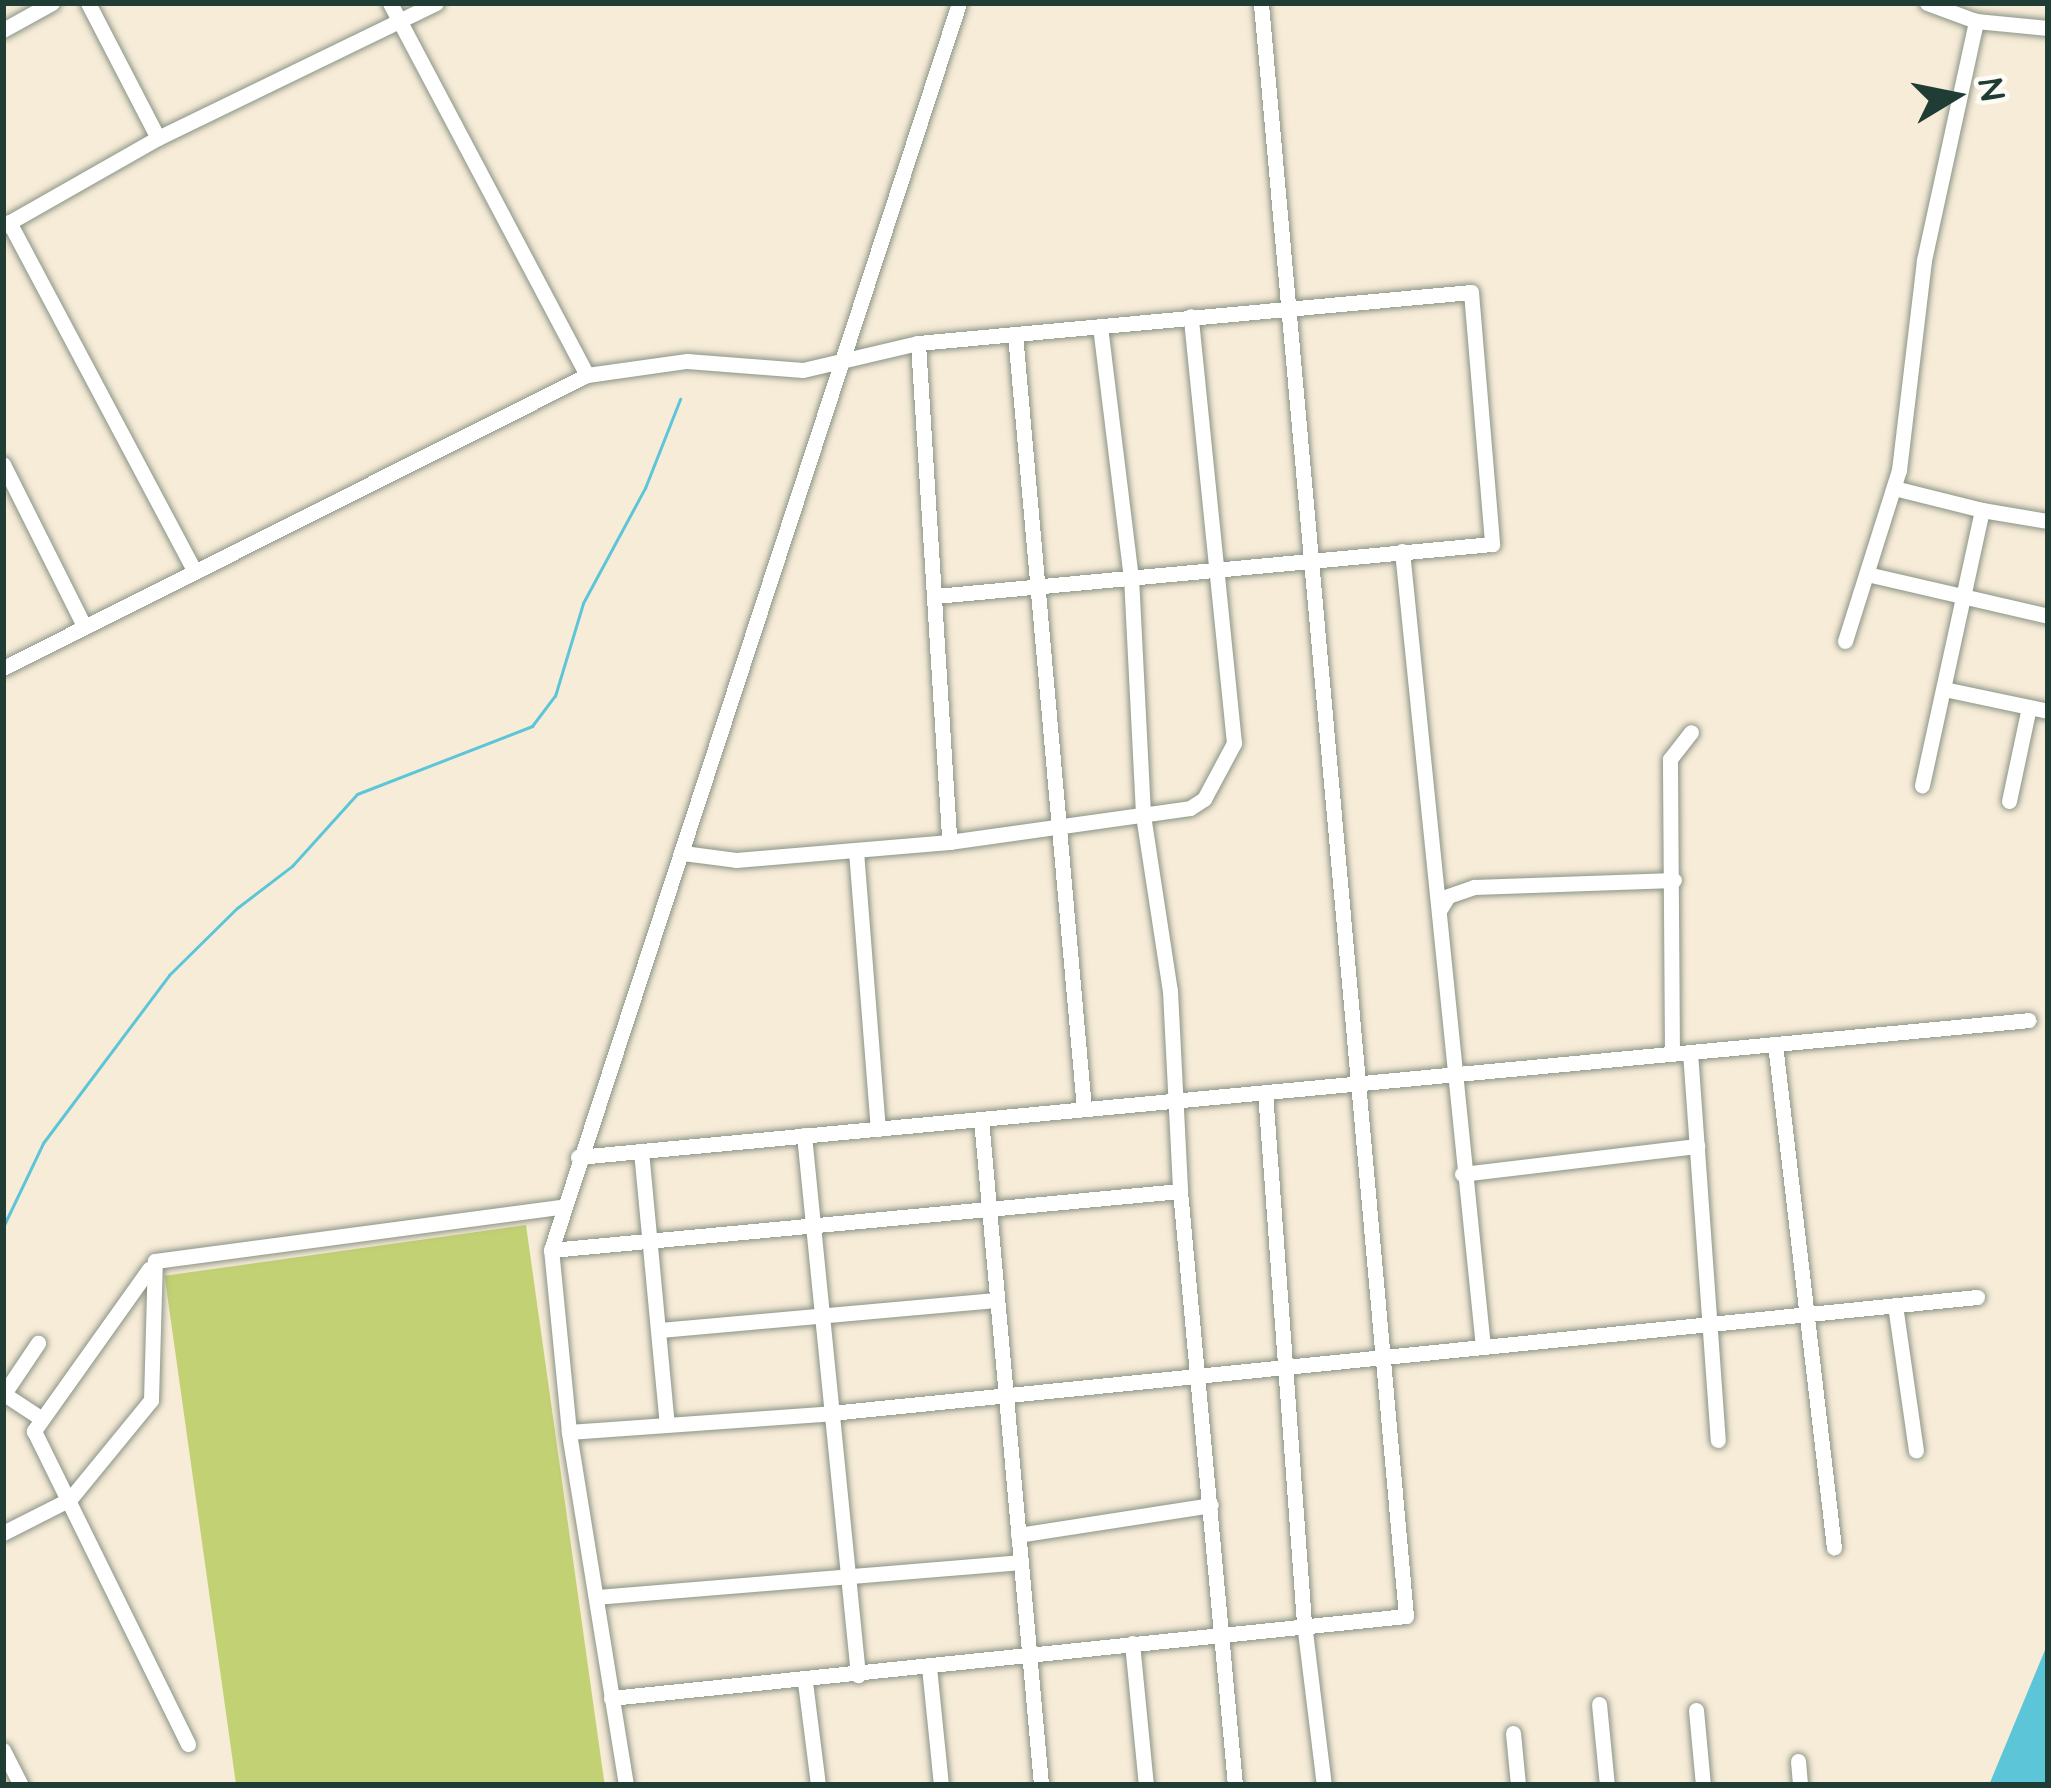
<!DOCTYPE html>
<style>
body{margin:0}
#map{position:relative;width:2051px;height:1788px;overflow:hidden;background:#f7ecd8;font-family:"Architects Daughter",sans-serif}
div>[style]{position:absolute}
.green>*{inset:0;background:#c2d173;transform-origin:0 0}
.water>*{inset:0;background:#5cc6d8}
.stream>*{height:3px;margin:-1.5px;padding:0 1.5px;transform-origin:1.5px;border-radius:1.5px;background:#5cc6d8}
.roads{filter:drop-shadow(0 0 3px #8b9486) drop-shadow(0 0 3px #8b9486)}
.minor>*{height:15px;margin:-7.5px;padding:0 7.5px;transform-origin:7.5px;border-radius:7.5px;background:#fff}
span{translate:-50% -50%;white-space:nowrap;text-align:center;line-height:1.15;-webkit-text-stroke:12px #fdfcf7;paint-order:stroke}
.frame{position:absolute;inset:0;border:6px solid #1f3d34;pointer-events:none}
.north{position:absolute;left:1895px;top:36px;width:120px;height:120px;-webkit-text-stroke:9px #fdfcf7;paint-order:stroke;rotate:80deg;font-size:33px;font-weight:700;line-height:48px;text-align:center;color:#1f3d34}
.north::after{content:'';display:block;margin:auto;width:42px;height:54px;background:#1f3d34;clip-path:polygon(50% 0,100% 100%,50% 72%,0 100%)}
</style>
<div id="map">
<div class="green">
<div style="left:526px;top:1225px;width:566px;height:365px;rotate:82deg"></div>
</div>
<div class="water">
<div style="clip-path:polygon(2048px 1649px,2048px 1785px,1989px 1785px,2045px 1650px)"></div>
</div>
<div class="stream">
<div style="left:3px;top:1227px;width:93px;rotate:-64.5deg"></div>
<div style="left:43px;top:1143px;width:210px;rotate:-53.1deg"></div>
<div style="left:169px;top:975px;width:95px;rotate:-44.6deg"></div>
<div style="left:237px;top:908px;width:69px;rotate:-37.4deg"></div>
<div style="left:292px;top:866px;width:97px;rotate:-47.9deg"></div>
<div style="left:357px;top:794px;width:188px;rotate:-21.2deg"></div>
<div style="left:532px;top:726px;width:38px;rotate:-53deg"></div>
<div style="left:555px;top:696px;width:97px;rotate:-73.2deg"></div>
<div style="left:583px;top:603px;width:131px;rotate:-61.7deg"></div>
<div style="left:645px;top:488px;width:96px;rotate:-68.5deg"></div>
</div>
<div class="roads">
<div class="minor">
<div style="left:88px;top:3px;width:152px;rotate:62.6deg"></div>
<div style="left:390px;top:3px;width:421px;rotate:62.1deg"></div>
<div style="left:1927px;top:3px;width:52px;rotate:20.2deg"></div>
<div style="left:1976px;top:21px;width:72px;rotate:5.6deg"></div>
<div style="left:3px;top:30px;width:56px;rotate:-28.9deg"></div>
<div style="left:9px;top:222px;width:396px;rotate:62deg"></div>
<div style="left:3px;top:226px;width:178px;rotate:-29.6deg"></div>
<div style="left:158px;top:138px;width:309px;rotate:-25.9deg"></div>
<div style="left:1100px;top:326px;width:253px;rotate:83deg"></div>
<div style="left:1131px;top:577px;width:238px;rotate:87.1deg"></div>
<div style="left:1143px;top:815px;width:178px;rotate:81.3deg"></div>
<div style="left:1170px;top:991px;width:200px;rotate:87.1deg"></div>
<div style="left:1180px;top:1191px;width:597px;rotate:84.71deg"></div>
<div style="left:1015px;top:334px;width:778px;rotate:84.91deg"></div>
<div style="left:918px;top:343px;width:500px;rotate:86.4deg"></div>
<div style="left:3px;top:464px;width:181px;rotate:63.4deg"></div>
<div style="left:1894px;top:488px;width:91px;rotate:14deg"></div>
<div style="left:1982px;top:510px;width:282px;rotate:102.3deg"></div>
<div style="left:1982px;top:510px;width:67px;rotate:9.5deg"></div>
<div style="left:1402px;top:551px;width:800px;rotate:84.19deg"></div>
<div style="left:1871px;top:575px;width:182px;rotate:13deg"></div>
<div style="left:1845px;top:641px;width:179px;rotate:-72.5deg"></div>
<div style="left:1899px;top:470px;width:211px;rotate:-83.2deg"></div>
<div style="left:1924px;top:260px;width:245px;rotate:-77.7deg"></div>
<div style="left:3px;top:668px;width:653px;rotate:-26.64deg"></div>
<div style="left:587px;top:375px;width:101px;rotate:-8deg"></div>
<div style="left:687px;top:361px;width:116px;rotate:4.4deg"></div>
<div style="left:803px;top:370px;width:118px;rotate:-13.2deg"></div>
<div style="left:918px;top:343px;width:555px;rotate:-5.27deg"></div>
<div style="left:1471px;top:292px;width:253px;rotate:85.2deg"></div>
<div style="left:1492px;top:544px;width:558px;rotate:174.66deg"></div>
<div style="left:1944px;top:689px;width:106px;rotate:11.9deg"></div>
<div style="left:2009px;top:801px;width:96px;rotate:-78deg"></div>
<div style="left:856px;top:851px;width:279px;rotate:85.5deg"></div>
<div style="left:683px;top:853px;width:53px;rotate:7.5deg"></div>
<div style="left:736px;top:860px;width:214px;rotate:-4.8deg"></div>
<div style="left:949px;top:842px;width:243px;rotate:-8deg"></div>
<div style="left:1190px;top:808px;width:17px;rotate:-33deg"></div>
<div style="left:1204px;top:799px;width:64px;rotate:-61.8deg"></div>
<div style="left:1234px;top:743px;width:429px;rotate:-95.8deg"></div>
<div style="left:1440px;top:909px;width:15px;rotate:-58deg"></div>
<div style="left:1448px;top:896px;width:28px;rotate:-19deg"></div>
<div style="left:1474px;top:887px;width:200px;rotate:-2deg"></div>
<div style="left:1775px;top:1044px;width:507px;rotate:83.32deg"></div>
<div style="left:1690px;top:1052px;width:389px;rotate:85.9deg"></div>
<div style="left:1672px;top:1053px;width:294px;rotate:-90.4deg"></div>
<div style="left:1670px;top:759px;width:34px;rotate:-52deg"></div>
<div style="left:1265px;top:1092px;width:532px;rotate:85.8deg"></div>
<div style="left:1304px;top:1623px;width:163px;rotate:83deg"></div>
<div style="left:981px;top:1119px;width:669px;rotate:84.85deg"></div>
<div style="left:804px;top:1135px;width:543px;rotate:84.29deg"></div>
<div style="left:641px;top:1151px;width:274px;rotate:84.6deg"></div>
<div style="left:578px;top:1157px;width:1457px;rotate:-5.39deg"></div>
<div style="left:1462px;top:1174px;width:237px;rotate:-6.8deg"></div>
<div style="left:551px;top:1250px;width:632px;rotate:-5.36deg"></div>
<div style="left:149px;top:1269px;width:199px;rotate:125.4deg"></div>
<div style="left:34px;top:1431px;width:349px;rotate:63.8deg"></div>
<div style="left:1895px;top:1305px;width:147px;rotate:81.8deg"></div>
<div style="left:659px;top:1330px;width:339px;rotate:-5.1deg"></div>
<div style="left:4px;top:1394px;width:45px;rotate:33.3deg"></div>
<div style="left:3px;top:1395px;width:63px;rotate:-56.1deg"></div>
<div style="left:569px;top:1432px;width:263px;rotate:-4.1deg"></div>
<div style="left:831px;top:1413px;width:1152px;rotate:-5.78deg"></div>
<div style="left:3px;top:1533px;width:75px;rotate:-26.9deg"></div>
<div style="left:70px;top:1499px;width:128px;rotate:-50.7deg"></div>
<div style="left:151px;top:1400px;width:139px;rotate:-88.4deg"></div>
<div style="left:155px;top:1261px;width:409px;rotate:-7.6deg"></div>
<div style="left:1018px;top:1535px;width:195px;rotate:-8.8deg"></div>
<div style="left:596px;top:1597px;width:426px;rotate:-4.7deg"></div>
<div style="left:1132px;top:1643px;width:143px;rotate:84.4deg"></div>
<div style="left:929px;top:1667px;width:119px;rotate:84.2deg"></div>
<div style="left:805px;top:1682px;width:104px;rotate:82.8deg"></div>
<div style="left:611px;top:1698px;width:799px;rotate:-5.89deg"></div>
<div style="left:1406px;top:1616px;width:1620px;rotate:-95.14deg"></div>
<div style="left:1599px;top:1704px;width:81px;rotate:84.4deg"></div>
<div style="left:1696px;top:1710px;width:75px;rotate:84.7deg"></div>
<div style="left:1513px;top:1733px;width:52px;rotate:84.5deg"></div>
<div style="left:3px;top:1750px;width:39px;rotate:63deg"></div>
<div style="left:1798px;top:1761px;width:24px;rotate:85deg"></div>
<div style="left:626px;top:1785px;width:358px;rotate:-99.2deg"></div>
<div style="left:569px;top:1432px;width:183px;rotate:-95.6deg"></div>
<div style="left:551px;top:1250px;width:1312px;rotate:-71.88deg"></div>
</div>
</div>
<div class="frame"></div>
<div class="north">N</div>
</div>
